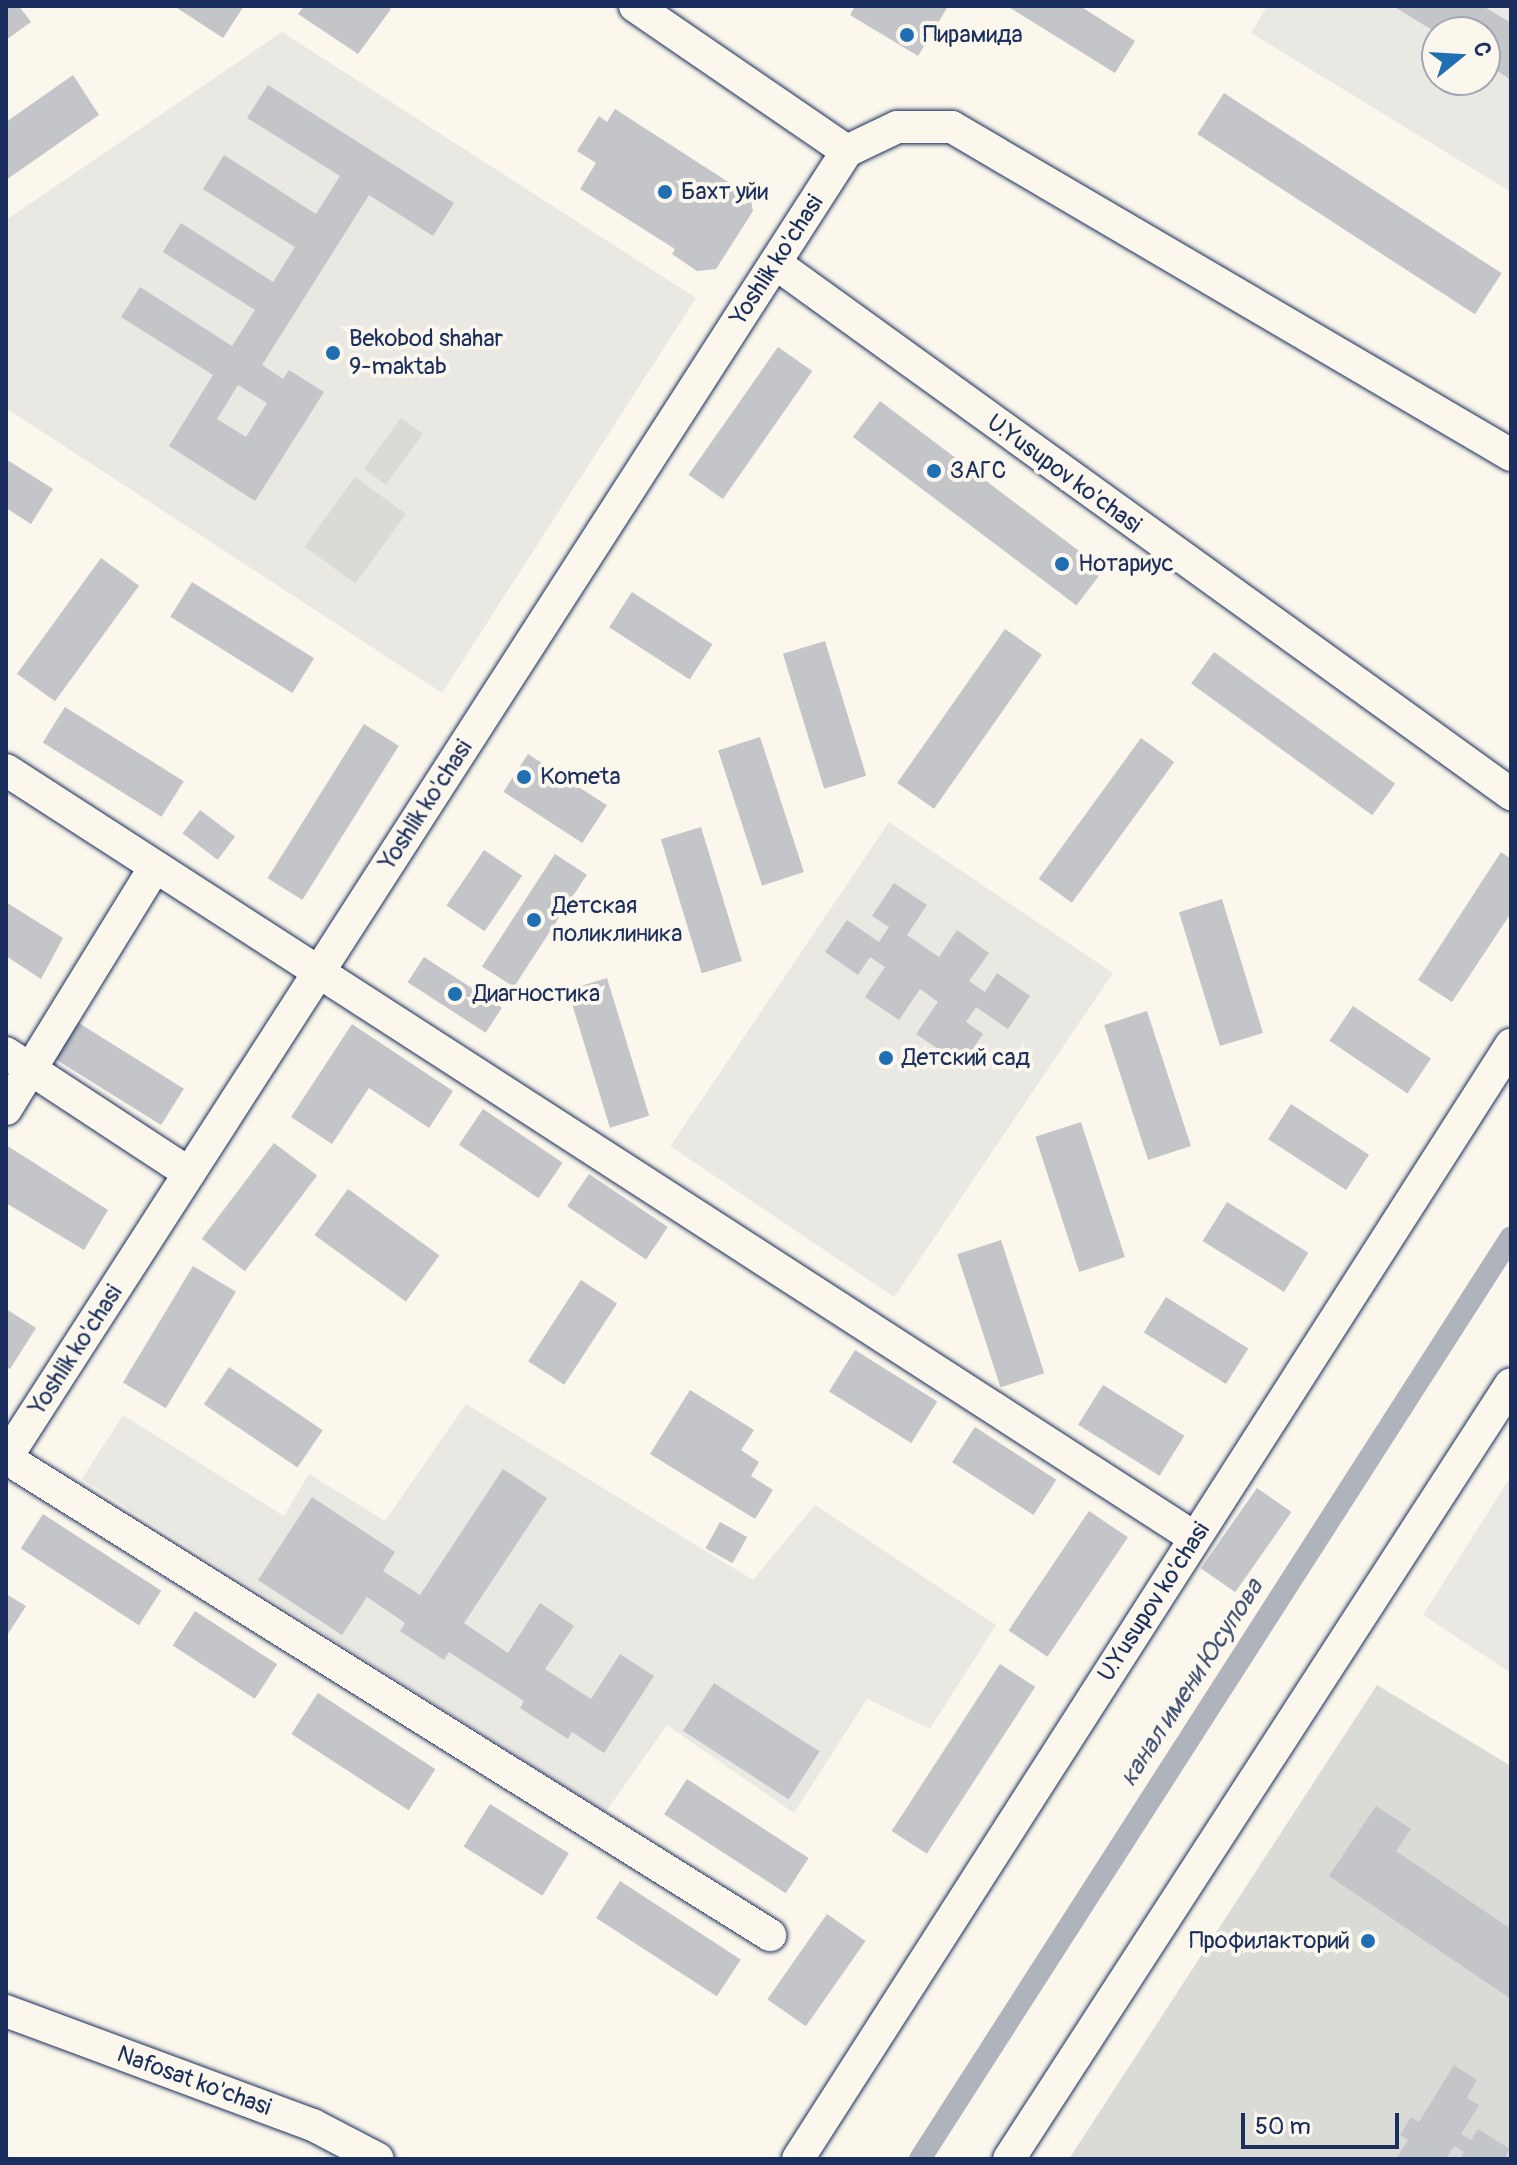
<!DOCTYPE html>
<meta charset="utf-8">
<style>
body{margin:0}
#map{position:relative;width:1517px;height:2165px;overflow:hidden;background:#fbf7ec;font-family:Pangolin,sans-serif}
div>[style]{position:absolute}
.built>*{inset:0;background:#eae8e2;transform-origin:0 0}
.green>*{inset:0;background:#dadad7;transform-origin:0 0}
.canal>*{height:22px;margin:-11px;padding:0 11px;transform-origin:11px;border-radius:11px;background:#afb3bb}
.building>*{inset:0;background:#c3c5c9;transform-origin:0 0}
.roads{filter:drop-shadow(0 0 2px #1b2f5e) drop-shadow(0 0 2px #1b2f5e)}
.minor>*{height:32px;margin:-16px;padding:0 16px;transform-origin:16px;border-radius:16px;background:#fbf7ec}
.dots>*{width:22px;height:22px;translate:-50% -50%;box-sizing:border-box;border:4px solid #fbf7ec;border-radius:50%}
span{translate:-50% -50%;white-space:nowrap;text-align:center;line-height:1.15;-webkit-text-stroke:8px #fbf7ec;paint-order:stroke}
.poi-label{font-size:24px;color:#1b2f5e}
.left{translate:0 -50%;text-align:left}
.right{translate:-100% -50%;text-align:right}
.street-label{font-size:24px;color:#1b2f5e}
.water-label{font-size:26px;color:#47577a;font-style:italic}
.frame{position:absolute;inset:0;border:8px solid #1b2f5e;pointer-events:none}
.north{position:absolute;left:1421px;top:16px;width:80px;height:80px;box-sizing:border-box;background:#fbf7ec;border:2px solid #a1a7b3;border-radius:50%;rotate:72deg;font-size:22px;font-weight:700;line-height:32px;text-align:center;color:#1b2f5e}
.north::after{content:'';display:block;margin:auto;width:28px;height:36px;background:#1f6fb2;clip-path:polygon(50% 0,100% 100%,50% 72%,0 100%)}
.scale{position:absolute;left:1241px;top:2113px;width:158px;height:36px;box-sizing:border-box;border:4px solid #1b2f5e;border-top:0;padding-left:10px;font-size:24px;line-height:28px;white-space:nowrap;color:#1b2f5e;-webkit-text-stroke:6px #fbf7ec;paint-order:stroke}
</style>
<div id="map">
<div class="built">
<div style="clip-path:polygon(evenodd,1267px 6px,1511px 6px,1511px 192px,1251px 33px,1267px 6px,1437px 32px,1485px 32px,1485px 80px,1437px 80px,1437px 32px)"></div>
<div style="clip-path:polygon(282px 32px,696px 298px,442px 693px,6px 408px,6px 220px)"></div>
<div style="left:889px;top:822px;width:270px;height:391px;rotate:34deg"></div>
<div style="clip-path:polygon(466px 1404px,753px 1580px,815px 1505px,996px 1625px,930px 1729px,867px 1699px,794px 1813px,667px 1725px,605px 1813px,82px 1479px,123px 1415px,284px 1516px,309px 1474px,385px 1521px)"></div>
<div style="clip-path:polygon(1511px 1476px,1511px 1673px,1423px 1615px)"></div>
</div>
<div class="green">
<div style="left:401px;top:418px;width:27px;height:63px;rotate:36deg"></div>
<div style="left:355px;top:477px;width:63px;height:86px;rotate:36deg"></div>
<div style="clip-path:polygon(1377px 1685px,1511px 1766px,1511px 2159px,1069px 2159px)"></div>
</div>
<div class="canal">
<div style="left:920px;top:2159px;width:1095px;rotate:-57.34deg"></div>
</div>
<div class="building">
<div style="clip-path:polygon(6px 6px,19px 6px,31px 22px,6px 40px)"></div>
<div style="clip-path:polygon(174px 6px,244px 6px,223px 38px)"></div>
<div style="clip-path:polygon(304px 6px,386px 6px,391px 9px,358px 54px,298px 14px)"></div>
<div style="clip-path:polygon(855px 6px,943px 6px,947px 8px,918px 56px,850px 15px)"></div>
<div style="clip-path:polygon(1007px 6px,1080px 6px,1135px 41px,1115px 73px)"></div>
<div style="clip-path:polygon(1393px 6px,1483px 6px,1511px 23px,1511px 80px,1485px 63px,1485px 32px,1437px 33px)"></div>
<div style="clip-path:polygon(73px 75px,99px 115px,6px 180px,6px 122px)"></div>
<div style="clip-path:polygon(evenodd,268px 85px,454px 203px,433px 236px,369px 195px,262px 365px,283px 379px,289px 370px,324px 392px,255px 501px,169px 446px,213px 375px,121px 317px,140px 287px,232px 346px,255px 310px,163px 252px,167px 245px,181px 223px,273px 282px,295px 247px,203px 189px,224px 155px,316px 214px,340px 176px,247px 118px,268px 85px,238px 385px,267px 403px,246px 437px,217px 419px,238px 385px)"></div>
<div style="left:1224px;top:93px;width:331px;height:49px;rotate:33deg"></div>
<div style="clip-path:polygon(615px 109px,750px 196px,753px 211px,716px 269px,697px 271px,672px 254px,675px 249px,580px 189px,596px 163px,577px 151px,599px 116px,607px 122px)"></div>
<div style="left:778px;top:347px;width:42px;height:156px;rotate:35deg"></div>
<div style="left:880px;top:401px;width:280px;height:45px;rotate:37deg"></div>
<div style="clip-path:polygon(6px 459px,53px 489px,31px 524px,6px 508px)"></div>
<div style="left:101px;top:558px;width:47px;height:143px;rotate:36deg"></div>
<div style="left:192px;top:582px;width:144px;height:41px;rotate:32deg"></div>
<div style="left:632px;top:592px;width:96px;height:42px;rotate:33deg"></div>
<div style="left:1005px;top:629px;width:45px;height:188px;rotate:35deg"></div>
<div style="left:825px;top:641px;width:141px;height:44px;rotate:73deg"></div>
<div style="left:1214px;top:652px;width:224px;height:39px;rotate:36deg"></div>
<div style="left:65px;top:707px;width:140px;height:42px;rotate:32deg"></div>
<div style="left:364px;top:724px;width:41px;height:182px;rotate:32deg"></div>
<div style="left:760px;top:737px;width:142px;height:44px;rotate:72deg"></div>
<div style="left:1141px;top:738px;width:41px;height:174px;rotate:36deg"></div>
<div style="left:528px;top:754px;width:94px;height:45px;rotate:33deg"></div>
<div style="left:200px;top:810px;width:44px;height:29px;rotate:37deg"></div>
<div style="left:701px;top:827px;width:140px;height:42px;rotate:73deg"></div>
<div style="left:484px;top:850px;width:46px;height:67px;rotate:34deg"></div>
<div style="clip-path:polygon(1501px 852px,1511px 859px,1511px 913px,1452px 1002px,1418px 980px)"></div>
<div style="left:555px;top:854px;width:38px;height:134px;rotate:33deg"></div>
<div style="clip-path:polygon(894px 883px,927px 905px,907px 935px,939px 957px,957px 930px,989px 953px,969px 981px,985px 992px,997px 973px,1030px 996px,1008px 1029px,976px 1007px,966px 1022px,983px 1034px,962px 1065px,916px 1034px,938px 1002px,920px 989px,899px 1020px,865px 997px,885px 967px,870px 957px,858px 975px,825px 952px,847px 920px,879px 942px,889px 927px,872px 916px)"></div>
<div style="left:1222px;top:899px;width:140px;height:45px;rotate:73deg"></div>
<div style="clip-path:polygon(6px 902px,63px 938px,41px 979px,6px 956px)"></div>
<div style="left:424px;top:957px;width:93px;height:30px;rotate:33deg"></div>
<div style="left:607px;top:978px;width:144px;height:41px;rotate:73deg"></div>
<div style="left:1353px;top:1006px;width:94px;height:42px;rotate:34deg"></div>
<div style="left:1147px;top:1011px;width:142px;height:45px;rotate:72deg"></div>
<div style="left:66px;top:1015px;width:139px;height:43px;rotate:32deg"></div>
<div style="clip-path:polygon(352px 1024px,453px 1091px,429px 1128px,369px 1088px,332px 1144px,291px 1117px)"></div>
<div style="left:1291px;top:1104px;width:93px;height:42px;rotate:33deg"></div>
<div style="left:483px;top:1109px;width:96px;height:43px;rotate:34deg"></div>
<div style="left:1081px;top:1122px;width:142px;height:48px;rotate:72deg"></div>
<div style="left:274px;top:1143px;width:54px;height:120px;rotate:37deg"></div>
<div style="clip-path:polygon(6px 1145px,108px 1210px,84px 1250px,6px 1203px)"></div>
<div style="left:589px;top:1174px;width:95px;height:39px;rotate:34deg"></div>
<div style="left:348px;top:1189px;width:113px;height:57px;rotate:36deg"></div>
<div style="left:1227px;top:1202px;width:96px;height:46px;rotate:32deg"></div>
<div style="left:1001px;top:1240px;width:140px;height:46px;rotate:72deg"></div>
<div style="left:193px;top:1266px;width:50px;height:136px;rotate:31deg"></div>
<div style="left:581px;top:1280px;width:43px;height:97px;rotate:33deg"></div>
<div style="left:1166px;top:1297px;width:97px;height:42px;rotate:32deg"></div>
<div style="clip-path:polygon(6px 1309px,36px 1328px,10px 1369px,6px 1367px)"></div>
<div style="left:855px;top:1350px;width:97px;height:49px;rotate:32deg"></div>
<div style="left:229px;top:1367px;width:113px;height:45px;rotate:34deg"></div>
<div style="left:1103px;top:1385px;width:96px;height:47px;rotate:32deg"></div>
<div style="clip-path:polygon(690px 1390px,754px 1430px,741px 1450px,759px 1462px,751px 1476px,773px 1490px,755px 1519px,650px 1454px)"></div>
<div style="left:975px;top:1427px;width:97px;height:42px;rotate:33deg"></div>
<div style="clip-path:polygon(503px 1469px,547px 1498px,464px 1623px,508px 1653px,540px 1603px,574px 1626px,545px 1669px,591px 1699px,620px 1654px,654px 1676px,604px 1753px,572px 1732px,568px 1739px,520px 1708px,524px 1701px,449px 1652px,444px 1660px,400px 1631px,405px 1623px,367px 1597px,342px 1635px,258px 1580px,312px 1497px,395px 1552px,383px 1571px,420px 1595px)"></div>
<div style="left:1257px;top:1488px;width:42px;height:98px;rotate:35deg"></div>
<div style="left:1089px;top:1511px;width:47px;height:144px;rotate:34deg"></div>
<div style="left:43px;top:1514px;width:141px;height:41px;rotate:33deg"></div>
<div style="left:720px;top:1522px;width:31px;height:30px;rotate:29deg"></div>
<div style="clip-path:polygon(6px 1594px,26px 1606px,6px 1637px)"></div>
<div style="left:195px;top:1611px;width:98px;height:41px;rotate:33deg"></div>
<div style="left:1000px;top:1664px;width:42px;height:199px;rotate:33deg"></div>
<div style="left:714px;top:1683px;width:126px;height:57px;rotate:33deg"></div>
<div style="left:318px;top:1693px;width:140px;height:49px;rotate:33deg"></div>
<div style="left:687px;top:1779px;width:145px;height:42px;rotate:33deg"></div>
<div style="left:490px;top:1804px;width:93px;height:50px;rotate:32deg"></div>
<div style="clip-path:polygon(1376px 1806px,1411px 1829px,1396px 1851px,1511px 1929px,1511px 1999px,1329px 1876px)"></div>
<div style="left:620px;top:1881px;width:144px;height:44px;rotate:33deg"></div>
<div style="left:827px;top:1914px;width:47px;height:104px;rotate:35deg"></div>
<div style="clip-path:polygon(1454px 2065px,1477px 2080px,1467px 2098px,1479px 2105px,1461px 2134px,1471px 2140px,1478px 2129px,1510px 2149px,1504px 2159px,1460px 2159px,1464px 2152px,1454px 2146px,1446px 2159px,1396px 2159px,1408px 2140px,1400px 2135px,1411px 2117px,1419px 2122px)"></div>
</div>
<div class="roads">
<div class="minor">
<div style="left:635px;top:6px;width:257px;rotate:34.4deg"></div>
<div style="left:847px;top:151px;width:55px;rotate:-25.6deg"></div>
<div style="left:897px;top:127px;width:55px"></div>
<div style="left:952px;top:127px;width:648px;rotate:30.4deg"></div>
<div style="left:775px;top:263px;width:908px;rotate:35.81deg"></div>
<div style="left:6px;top:770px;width:1415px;rotate:32.86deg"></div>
<div style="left:6px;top:1053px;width:219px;rotate:33.3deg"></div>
<div style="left:6px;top:1109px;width:283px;rotate:-58.4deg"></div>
<div style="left:6px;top:1458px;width:1554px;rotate:-57.24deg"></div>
<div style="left:6px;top:1458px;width:901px;rotate:31.98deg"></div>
<div style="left:6px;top:2011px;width:327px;rotate:20.4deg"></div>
<div style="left:313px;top:2125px;width:73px;rotate:27.6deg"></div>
<div style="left:798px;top:2159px;width:1323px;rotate:-57.38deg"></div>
<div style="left:1009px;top:2159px;width:923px;rotate:-57.07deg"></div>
</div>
</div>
<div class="dots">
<div style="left:907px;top:35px;background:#1f6fb2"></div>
<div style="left:665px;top:192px;background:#1f6fb2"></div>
<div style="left:333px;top:353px;background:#1f6fb2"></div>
<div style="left:934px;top:471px;background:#1f6fb2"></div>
<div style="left:1062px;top:564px;background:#1f6fb2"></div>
<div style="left:524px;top:777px;background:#1f6fb2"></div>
<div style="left:534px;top:920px;background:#1f6fb2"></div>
<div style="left:455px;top:994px;background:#1f6fb2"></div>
<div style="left:886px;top:1058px;background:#1f6fb2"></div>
<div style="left:1368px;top:1941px;background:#1f6fb2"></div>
</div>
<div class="poi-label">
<span class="left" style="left:923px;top:35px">Пирамида</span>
<span class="left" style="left:681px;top:192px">Бахт уйи</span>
<span class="left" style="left:349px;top:353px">Bekobod shahar<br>9-maktab</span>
<span class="left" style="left:950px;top:471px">ЗАГС</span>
<span class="left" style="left:1078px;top:564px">Нотариус</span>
<span class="left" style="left:540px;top:777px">Kometa</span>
<span class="left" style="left:552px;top:920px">Детская<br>поликлиника</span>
<span class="left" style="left:473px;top:994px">Диагностика</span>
<span class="left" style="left:902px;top:1058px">Детский сад</span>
<span class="right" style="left:1350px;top:1941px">Профилакторий</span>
</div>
<div class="street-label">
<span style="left:777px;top:260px;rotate:-57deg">Yoshlik ko'chasi</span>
<span style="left:1064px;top:474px;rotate:36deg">U.Yusupov ko'chasi</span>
<span style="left:426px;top:805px;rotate:-57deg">Yoshlik ko'chasi</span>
<span style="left:76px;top:1350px;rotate:-57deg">Yoshlik ko'chasi</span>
<span style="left:1154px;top:1602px;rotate:-57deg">U.Yusupov ko'chasi</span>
<span style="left:194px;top:2081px;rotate:20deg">Nafosat ko'chasi</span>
</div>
<div class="water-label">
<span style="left:1192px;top:1683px;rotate:-57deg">канал имени Юсупова</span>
</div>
<div class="frame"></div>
<div class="north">С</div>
<div class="scale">50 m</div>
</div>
